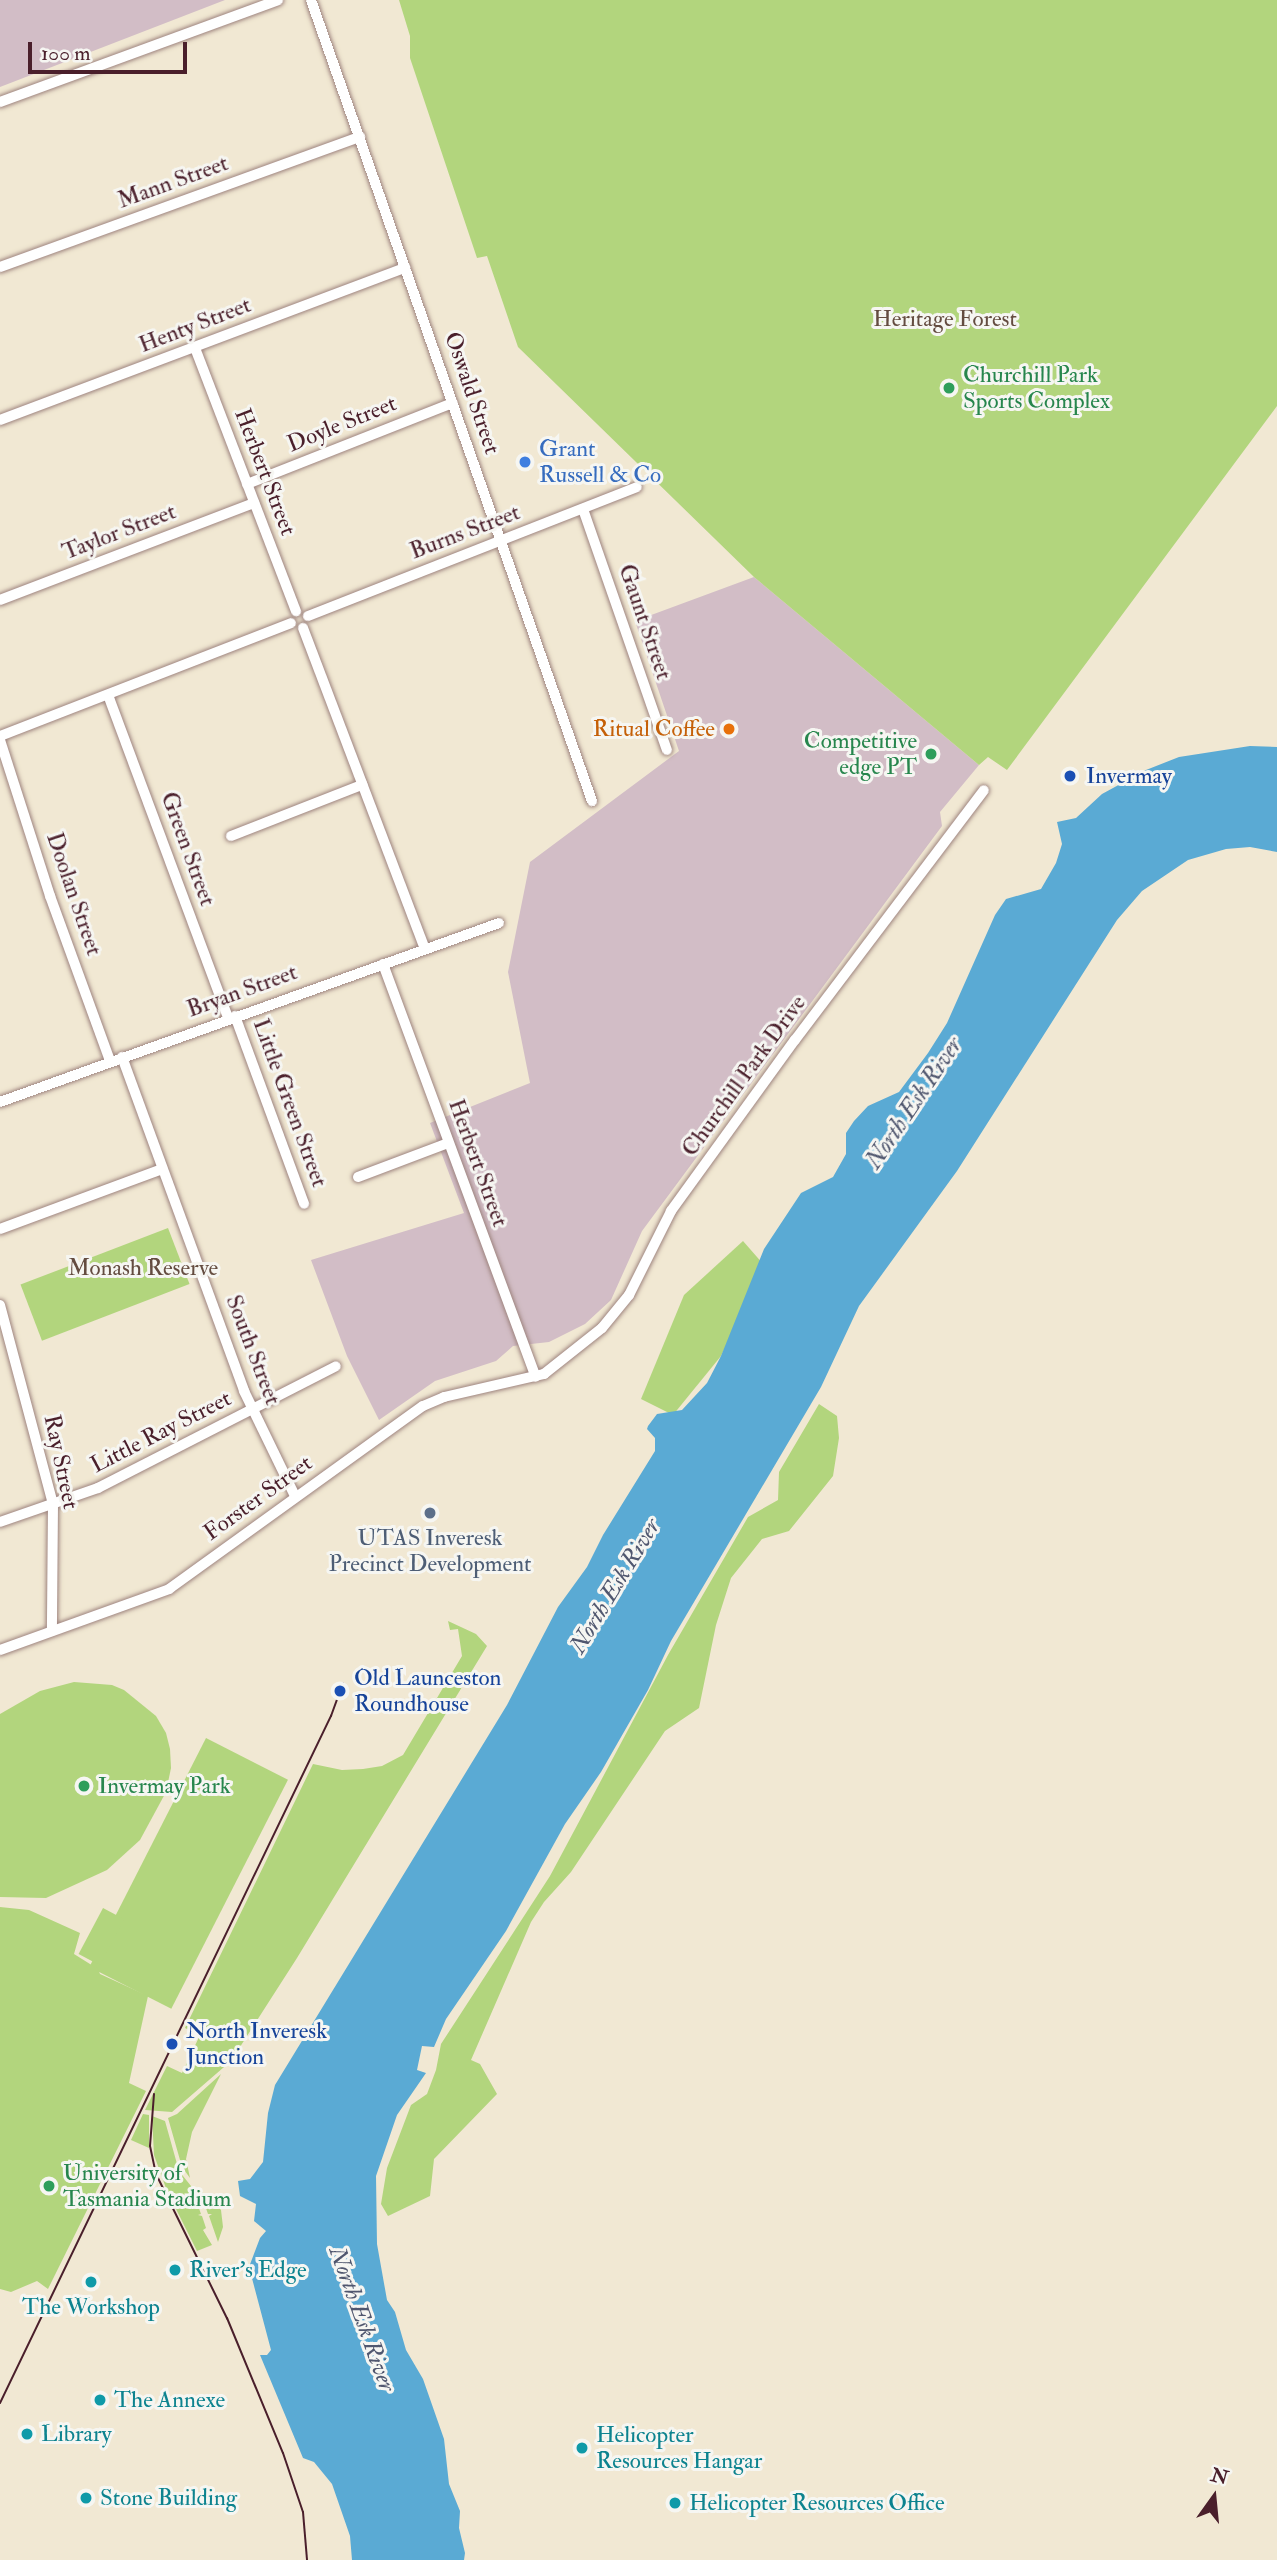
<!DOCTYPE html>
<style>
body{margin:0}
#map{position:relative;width:1277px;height:2560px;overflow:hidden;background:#f1e8d3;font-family:"IM FELL Double Pica",serif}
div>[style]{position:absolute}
.industrial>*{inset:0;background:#d2bdc6}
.green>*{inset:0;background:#b2d57d;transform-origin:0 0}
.water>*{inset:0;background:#5aaad4}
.roads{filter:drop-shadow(0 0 2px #9e847f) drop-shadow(0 0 2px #9e847f)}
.minor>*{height:10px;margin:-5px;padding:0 5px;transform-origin:5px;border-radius:5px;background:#fff}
.tram>*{height:2px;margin:-1px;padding:0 1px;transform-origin:1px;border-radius:1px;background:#4a1f2b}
.dots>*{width:19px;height:19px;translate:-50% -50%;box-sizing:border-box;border:4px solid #f6f6f2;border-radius:50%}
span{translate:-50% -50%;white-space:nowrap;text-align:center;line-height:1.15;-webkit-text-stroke:6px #f6f6f2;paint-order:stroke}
.street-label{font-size:23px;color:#4a1f2b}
.park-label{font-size:23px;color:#644c40}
.leisure-label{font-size:23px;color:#27864d}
.left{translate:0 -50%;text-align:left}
.right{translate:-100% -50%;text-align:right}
.shop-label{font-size:23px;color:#366cbe}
.food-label{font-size:23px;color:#c56008}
.transit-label{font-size:23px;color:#164399}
.service-label{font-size:23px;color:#4e5e75}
.culture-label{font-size:23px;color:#0d838f}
.water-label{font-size:24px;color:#50576f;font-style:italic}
.north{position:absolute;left:1179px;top:2462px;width:70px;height:70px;-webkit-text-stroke:5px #f6f6f2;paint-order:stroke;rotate:15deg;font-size:19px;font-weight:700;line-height:28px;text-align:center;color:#4a1f2b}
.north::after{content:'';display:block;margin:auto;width:24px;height:32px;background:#4a1f2b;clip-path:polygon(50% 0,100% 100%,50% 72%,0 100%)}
.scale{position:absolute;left:28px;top:42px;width:159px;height:32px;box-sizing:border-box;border:4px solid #4a1f2b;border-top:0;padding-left:9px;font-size:21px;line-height:24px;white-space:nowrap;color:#4a1f2b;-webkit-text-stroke:5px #f6f6f2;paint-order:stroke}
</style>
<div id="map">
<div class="industrial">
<div style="clip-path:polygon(0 0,225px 0,0 87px)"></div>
<div style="clip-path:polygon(754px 577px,979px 765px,940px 812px,942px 826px,642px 1231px,611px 1300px,585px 1324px,549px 1342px,513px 1346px,496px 1361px,435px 1381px,379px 1420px,347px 1356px,311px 1260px,464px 1213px,430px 1123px,530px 1083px,508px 972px,530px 862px,679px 751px,635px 621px)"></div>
</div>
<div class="green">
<div style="clip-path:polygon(399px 0,1277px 0,1277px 406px,1007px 770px,988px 757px,979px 765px,754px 577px,518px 347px,487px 256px,477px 258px,410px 58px,410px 36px)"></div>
<div style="left:168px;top:1228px;width:60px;height:158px;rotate:69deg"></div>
<div style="clip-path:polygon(743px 1241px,764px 1265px,721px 1356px,673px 1415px,641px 1399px,684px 1295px)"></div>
<div style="clip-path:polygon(819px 1404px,837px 1416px,839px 1438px,833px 1476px,789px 1531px,762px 1539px,731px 1578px,716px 1625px,699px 1708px,665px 1731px,571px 1872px,544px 1902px,531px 1922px,471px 2060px,480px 2064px,497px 2094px,434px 2159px,430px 2196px,388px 2216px,381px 2204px,387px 2168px,411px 2105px,427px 2094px,436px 2070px,441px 2044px,550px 1876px,668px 1655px,748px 1517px,778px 1500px,779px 1472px)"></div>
<div style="clip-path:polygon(448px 1621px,476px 1634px,487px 1646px,297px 1958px,231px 2061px,172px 2112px,145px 2110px,167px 2066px,182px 2073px,200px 2035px,185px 2028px,313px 1764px,342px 1770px,363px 1769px,382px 1766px,403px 1755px,462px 1656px,458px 1629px,450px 1630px)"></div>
<div style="clip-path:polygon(74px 1682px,112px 1685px,124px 1690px,156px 1716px,166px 1733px,170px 1749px,171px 1768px,166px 1792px,140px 1840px,107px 1870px,46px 1898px,0 1897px,0 1714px,40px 1691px)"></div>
<div style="left:206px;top:1738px;width:92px;height:257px;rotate:27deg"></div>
<div style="clip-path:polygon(0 1907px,29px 1910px,80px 1933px,74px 1954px,98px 1969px,100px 1974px,148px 1996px,129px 2083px,146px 2091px,48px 2289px,37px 2281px,11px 2292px,0 2289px)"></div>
<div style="left:103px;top:1908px;width:24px;height:52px;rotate:28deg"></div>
<div style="clip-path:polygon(221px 2074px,192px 2132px,186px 2159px,190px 2178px,182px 2167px,168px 2118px,177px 2114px)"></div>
<div style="clip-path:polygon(143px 2114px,149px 2115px,149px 2148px,131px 2140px)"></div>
<div style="clip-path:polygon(152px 2116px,165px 2121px,179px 2171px,191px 2186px,201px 2214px,198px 2215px,202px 2216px,206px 2228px,203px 2230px,212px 2245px,197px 2251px,167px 2191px,154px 2155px)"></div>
<div style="clip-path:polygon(200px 2191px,211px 2199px,221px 2210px,223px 2227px,218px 2242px,209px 2216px,212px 2214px,208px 2214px)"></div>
</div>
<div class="water">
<div style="clip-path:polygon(1250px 746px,1277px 747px,1277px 852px,1250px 847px,1226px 849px,1188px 860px,1142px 891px,1117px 920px,957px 1171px,859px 1306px,821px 1387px,671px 1641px,648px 1690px,601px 1772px,565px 1824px,506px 1931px,446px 2019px,434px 2047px,422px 2046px,417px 2070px,426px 2073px,397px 2115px,376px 2176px,377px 2244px,387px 2300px,395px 2312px,406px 2350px,423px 2379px,444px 2439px,449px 2484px,460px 2511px,459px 2528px,465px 2553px,464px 2560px,352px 2560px,350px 2536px,332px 2484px,314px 2462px,303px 2458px,260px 2355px,267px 2355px,271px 2350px,249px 2267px,260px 2238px,266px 2231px,254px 2221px,256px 2204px,240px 2196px,238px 2181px,250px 2179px,263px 2162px,268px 2113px,275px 2085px,507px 1705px,558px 1607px,587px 1567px,603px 1535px,655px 1451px,655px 1438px,647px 1429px,648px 1426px,657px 1414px,682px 1410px,707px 1383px,721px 1356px,764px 1249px,801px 1193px,833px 1177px,846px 1154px,846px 1133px,854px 1121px,868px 1106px,899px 1092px,928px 1053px,947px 1023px,995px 915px,1006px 899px,1041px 889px,1056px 863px,1062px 844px,1057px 822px,1076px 818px,1102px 794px,1146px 770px,1179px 757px)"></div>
</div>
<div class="roads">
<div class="minor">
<div style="left:311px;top:0;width:849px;rotate:70.67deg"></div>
<div style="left:0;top:102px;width:296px;rotate:-20.1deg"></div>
<div style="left:0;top:267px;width:383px;rotate:-19.9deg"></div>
<div style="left:195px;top:348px;width:282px;rotate:69deg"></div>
<div style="left:0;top:420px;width:433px;rotate:-20.6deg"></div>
<div style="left:247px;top:484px;width:221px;rotate:-21.5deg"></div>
<div style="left:583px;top:509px;width:255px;rotate:70.8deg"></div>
<div style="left:0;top:600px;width:272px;rotate:-20.9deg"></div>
<div style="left:308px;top:616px;width:353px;rotate:-21.4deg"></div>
<div style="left:303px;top:628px;width:343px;rotate:69.2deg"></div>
<div style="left:108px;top:695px;width:345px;rotate:69.6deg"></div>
<div style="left:0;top:736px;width:312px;rotate:-21.2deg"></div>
<div style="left:0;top:740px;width:164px;rotate:72.2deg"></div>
<div style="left:50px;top:896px;width:176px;rotate:70deg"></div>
<div style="left:231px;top:836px;width:141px;rotate:-21.3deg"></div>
<div style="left:383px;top:964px;width:440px;rotate:69.7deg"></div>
<div style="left:235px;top:1016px;width:200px;rotate:69.8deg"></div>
<div style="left:122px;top:1057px;width:356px;rotate:69.9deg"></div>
<div style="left:244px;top:1391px;width:117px;rotate:64.1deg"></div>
<div style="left:0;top:1102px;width:530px;rotate:-19.73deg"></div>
<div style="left:358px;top:1177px;width:96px;rotate:-20.7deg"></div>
<div style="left:0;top:1229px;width:173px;rotate:-20.3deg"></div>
<div style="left:0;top:1305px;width:206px;rotate:75.1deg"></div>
<div style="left:53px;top:1504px;width:127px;rotate:90.5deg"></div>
<div style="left:0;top:1522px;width:104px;rotate:-19.1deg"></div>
<div style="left:98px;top:1488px;width:267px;rotate:-27.1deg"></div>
<div style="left:0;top:1650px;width:180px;rotate:-19.8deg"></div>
<div style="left:169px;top:1589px;width:313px;rotate:-35.8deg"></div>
<div style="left:423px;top:1406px;width:23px;rotate:-23deg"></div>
<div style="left:444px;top:1397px;width:103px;rotate:-13deg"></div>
<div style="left:544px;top:1374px;width:74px;rotate:-38.4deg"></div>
<div style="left:602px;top:1328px;width:43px;rotate:-50.7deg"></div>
<div style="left:629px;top:1295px;width:94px;rotate:-63.4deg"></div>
<div style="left:671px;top:1211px;width:211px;rotate:-54.1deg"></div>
<div style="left:795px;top:1040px;width:313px;rotate:-52.9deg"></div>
</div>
</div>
<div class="tram">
<div style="left:154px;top:2094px;width:52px;rotate:94.4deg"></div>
<div style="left:150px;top:2146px;width:29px;rotate:78deg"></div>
<div style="left:156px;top:2174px;width:161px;rotate:63.8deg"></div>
<div style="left:227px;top:2318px;width:146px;rotate:67.5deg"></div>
<div style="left:283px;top:2453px;width:62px;rotate:71.3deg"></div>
<div style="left:303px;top:2512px;width:48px;rotate:85.2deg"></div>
<div style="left:0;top:2403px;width:763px;rotate:-64.28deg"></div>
<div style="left:331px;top:1716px;width:35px;rotate:-70deg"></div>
</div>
<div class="dots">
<div style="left:949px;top:388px;background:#2e9e5b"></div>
<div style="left:525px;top:462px;background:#3f7fe0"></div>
<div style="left:729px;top:729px;background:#e8710a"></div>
<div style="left:931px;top:754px;background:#2e9e5b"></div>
<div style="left:1070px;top:776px;background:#1a4fb4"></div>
<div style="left:430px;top:1513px;background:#5c6f8a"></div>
<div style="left:340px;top:1691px;background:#1a4fb4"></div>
<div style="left:84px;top:1786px;background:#2e9e5b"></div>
<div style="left:172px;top:2044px;background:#1a4fb4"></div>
<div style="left:49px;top:2186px;background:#2e9e5b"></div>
<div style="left:175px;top:2270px;background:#0f9aa8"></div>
<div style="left:91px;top:2282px;background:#0f9aa8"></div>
<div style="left:100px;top:2400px;background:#0f9aa8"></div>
<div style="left:27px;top:2434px;background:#0f9aa8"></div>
<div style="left:582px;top:2448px;background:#0f9aa8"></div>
<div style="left:86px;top:2498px;background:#0f9aa8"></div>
<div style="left:675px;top:2503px;background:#0f9aa8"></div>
</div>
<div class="street-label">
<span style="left:173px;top:182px;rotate:-20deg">Mann Street</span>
<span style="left:195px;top:325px;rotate:-21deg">Henty Street</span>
<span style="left:472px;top:393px;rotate:71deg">Oswald Street</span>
<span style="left:342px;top:424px;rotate:-22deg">Doyle Street</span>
<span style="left:265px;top:472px;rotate:69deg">Herbert Street</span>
<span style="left:119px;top:532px;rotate:-21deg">Taylor Street</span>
<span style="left:465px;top:532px;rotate:-21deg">Burns Street</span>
<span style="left:645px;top:622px;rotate:71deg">Gaunt Street</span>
<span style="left:188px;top:849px;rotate:70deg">Green Street</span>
<span style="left:74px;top:894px;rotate:71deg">Doolan Street</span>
<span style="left:242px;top:991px;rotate:-20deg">Bryan Street</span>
<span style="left:744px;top:1076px;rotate:-54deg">Churchill Park Drive</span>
<span style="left:290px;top:1103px;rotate:70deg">Little Green Street</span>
<span style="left:478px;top:1163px;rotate:70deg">Herbert Street</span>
<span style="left:253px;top:1350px;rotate:69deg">South Street</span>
<span style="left:161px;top:1432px;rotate:-27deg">Little Ray Street</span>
<span style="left:61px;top:1462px;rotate:78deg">Ray Street</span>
<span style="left:258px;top:1498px;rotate:-36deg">Forster Street</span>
</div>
<div class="park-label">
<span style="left:945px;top:319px">Heritage Forest</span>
<span style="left:143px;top:1268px">Monash Reserve</span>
</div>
<div class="leisure-label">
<span class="left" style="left:963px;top:388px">Churchill Park<br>Sports Complex</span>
<span class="right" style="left:917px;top:754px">Competitive<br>edge PT</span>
<span class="left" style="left:98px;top:1786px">Invermay Park</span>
<span class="left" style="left:63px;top:2186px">University of<br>Tasmania Stadium</span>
</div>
<div class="shop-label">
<span class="left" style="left:539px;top:462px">Grant<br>Russell &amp; Co</span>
</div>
<div class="food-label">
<span class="right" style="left:715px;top:729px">Ritual Coffee</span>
</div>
<div class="transit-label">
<span class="left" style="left:1086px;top:776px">Invermay</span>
<span class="left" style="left:354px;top:1691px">Old Launceston<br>Roundhouse</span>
<span class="left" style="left:186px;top:2044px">North Inveresk<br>Junction</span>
</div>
<div class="service-label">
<span style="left:430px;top:1551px">UTAS Inveresk<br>Precinct Development</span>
</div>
<div class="culture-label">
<span class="left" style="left:189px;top:2270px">River's Edge</span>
<span style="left:91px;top:2307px">The Workshop</span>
<span class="left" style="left:114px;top:2400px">The Annexe</span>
<span class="left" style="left:41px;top:2434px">Library</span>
<span class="left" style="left:596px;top:2448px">Helicopter<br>Resources Hangar</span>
<span class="left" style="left:100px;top:2498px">Stone Building</span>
<span class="left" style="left:689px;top:2503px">Helicopter Resources Office</span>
</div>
<div class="water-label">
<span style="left:914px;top:1103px;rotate:-56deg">North Esk River</span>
<span style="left:615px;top:1586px;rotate:-59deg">North Esk River</span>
<span style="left:362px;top:2319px;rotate:70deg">North Esk River</span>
</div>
<div class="north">N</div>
<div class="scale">100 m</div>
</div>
